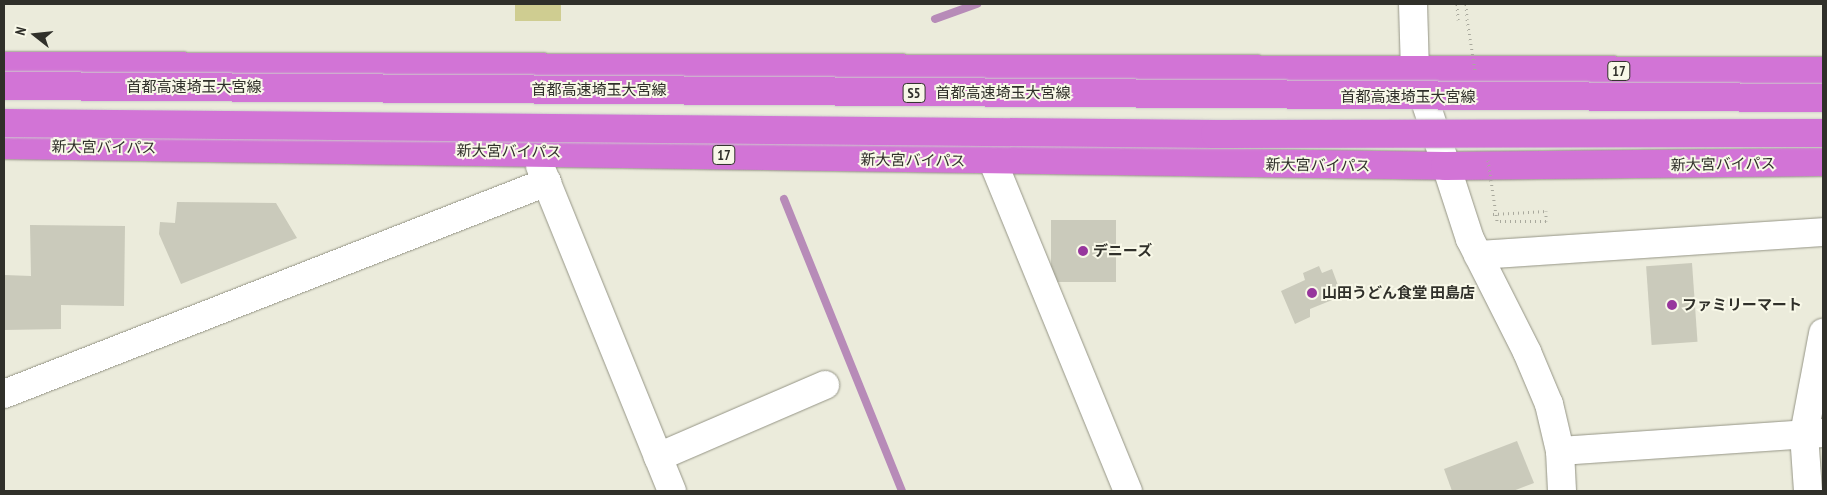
<!DOCTYPE html>
<meta charset="utf-8">
<style>
body{margin:0}
#map{position:relative;width:1827px;height:495px;overflow:hidden;background:#ebebdb;font-family:"PT Sans Narrow","Noto Sans JP",sans-serif}
div>[style]{position:absolute}
.green>*{inset:0;background:#cfcd91;transform-origin:0 0}
.stream>*{height:8px;margin:-4px;padding:0 4px;transform-origin:4px;border-radius:4px;background:#b78bb8}
.building>*{inset:0;background:#cacabb;transform-origin:0 0}
.path>*{height:3px;margin-top:-1.5px;transform-origin:0;background:repeating-linear-gradient(90deg,#a9a99d 0 1px,transparent 0 5px)}
.roads{filter:drop-shadow(0 0 1px #959586) drop-shadow(0 0 1px #959586)}
.minor>*{height:28px;margin:-14px;padding:0 14px;transform-origin:14px;border-radius:14px;background:#fff}
.highway>*{height:28px;margin:-14px;padding:0 14px;transform-origin:14px;border-radius:14px;background:#d274d6}
.path-bridge>*{height:3px;margin-top:-1.5px;transform-origin:0;background:repeating-linear-gradient(90deg,#a9a99d 0 1px,transparent 0 5px)}
.bridges{filter:drop-shadow(0 0 1px #cdcdcc) drop-shadow(0 0 1px #cdcdcc)}
.highway-bridge>*{height:28px;margin:-14px;padding:0 14px;transform-origin:14px;border-radius:14px;background:#d274d6}
.dots>*{width:14px;height:14px;translate:-50% -50%;box-sizing:border-box;border:2px solid #f8f8e8;border-radius:50%}
span{translate:-50% -50%;white-space:nowrap;text-align:center;line-height:1.15;-webkit-text-stroke:4px #f8f8e8;paint-order:stroke}
.shield-label span{padding:1px 4px;background:#f8f8e8;border:1px solid;border-radius:4px;-webkit-text-stroke-width:0}
.shield-label{font-size:14px;color:#30302a;font-weight:700}
.street-label{font-size:15px;color:#30302a}
.poi-label{font-size:15px;color:#30302a;font-weight:700}
.left{translate:0 -50%;text-align:left}
.frame{position:absolute;inset:0;border:5px solid #30302a;pointer-events:none}
.north{position:absolute;left:10px;top:10px;width:50px;height:50px;-webkit-text-stroke:4px #f8f8e8;paint-order:stroke;rotate:286deg;font-size:14px;font-weight:700;line-height:20px;text-align:center;color:#30302a}
.north::after{content:'';display:block;margin:auto;width:18px;height:22px;background:#30302a;clip-path:polygon(50% 0,100% 100%,50% 72%,0 100%)}
</style>
<div id="map">
<div class="green">
<div style="left:515px;top:4px;width:46px;height:17px"></div>
</div>
<div class="stream">
<div style="left:935px;top:19px;width:45px;rotate:-19.7deg"></div>
<div style="left:784px;top:199px;width:315px;rotate:68deg"></div>
</div>
<div class="building">
<div style="clip-path:polygon(177px 202px,276px 203px,297px 238px,181px 284px,159px 234px,160px 222px,175px 223px)"></div>
<div style="left:1051px;top:220px;width:65px;height:62px"></div>
<div style="clip-path:polygon(30px 225px,125px 226px,124px 306px,61px 305px,61px 329px,4px 330px,4px 275px,31px 276px)"></div>
<div style="left:1692px;top:263px;width:79px;height:46px;rotate:86deg"></div>
<div style="clip-path:polygon(1319px 266px,1322px 273px,1332px 269px,1342px 296px,1310px 309px,1310px 317px,1295px 324px,1281px 291px,1305px 280px,1303px 273px)"></div>
<div style="clip-path:polygon(1517px 441px,1534px 483px,1513px 491px,1452px 491px,1444px 469px)"></div>
</div>
<div class="path">
<div style="left:1457px;top:4px;width:16px;rotate:86deg"></div>
<div style="left:1466px;top:4px;width:15px;rotate:86deg"></div>
<div style="left:1493px;top:214px;width:53px;rotate:-3.2deg"></div>
<div style="left:1546px;top:211px;width:10px;rotate:90deg"></div>
<div style="left:1546px;top:221px;width:49px;rotate:180deg"></div>
</div>
<div class="roads">
<div class="minor">
<div style="left:1413px;top:4px;width:66px;rotate:88.3deg"></div>
<div style="left:1415px;top:70px;width:178px;rotate:72deg"></div>
<div style="left:1470px;top:239px;width:127px;rotate:63.2deg"></div>
<div style="left:1527px;top:352px;width:56px;rotate:67.1deg"></div>
<div style="left:1549px;top:404px;width:48px;rotate:76.8deg"></div>
<div style="left:1560px;top:451px;width:40px;rotate:87.1deg"></div>
<div style="left:993px;top:162px;width:356px;rotate:67.7deg"></div>
<div style="left:540px;top:166px;width:351px;rotate:67.9deg"></div>
<div style="left:1478px;top:255px;width:346px;rotate:-3.8deg"></div>
<div style="left:4px;top:394px;width:583px;rotate:-21.33deg"></div>
<div style="left:1560px;top:451px;width:264px;rotate:-3.9deg"></div>
<div style="left:658px;top:457px;width:182px;rotate:-23.3deg"></div>
<div style="left:1808px;top:491px;width:57px;rotate:-94deg"></div>
<div style="left:1804px;top:434px;width:103px;rotate:-79.3deg"></div>
</div>
<div class="highway">
<div style="left:4px;top:66px;width:1819px;rotate:0.16deg"></div>
<div style="left:4px;top:145px;width:1441px;rotate:0.83deg"></div>
<div style="left:1445px;top:166px;width:378px;rotate:-0.6deg"></div>
</div>
</div>
<div class="path-bridge">
<div style="left:1467px;top:19px;width:52px;rotate:81.1deg"></div>
<div style="left:1488px;top:160px;width:62px;rotate:81.6deg"></div>
</div>
<div class="bridges">
<div class="highway-bridge">
<div style="left:4px;top:86px;width:1819px;rotate:0.38deg"></div>
<div style="left:4px;top:123px;width:1211px;rotate:0.52deg"></div>
<div style="left:1215px;top:134px;width:608px;rotate:-0.09deg"></div>
</div>
</div>
<div class="dots">
<div style="left:1083px;top:251px;background:#97369d"></div>
<div style="left:1312px;top:293px;background:#97369d"></div>
<div style="left:1672px;top:305px;background:#97369d"></div>
</div>
<div class="shield-label">
<span style="left:1619px;top:71px">17</span>
<span style="left:914px;top:93px">S5</span>
<span style="left:724px;top:155px">17</span>
</div>
<div class="street-label">
<span style="left:194px;top:87px">首都高速埼玉大宮線</span>
<span style="left:599px;top:90px">首都高速埼玉大宮線</span>
<span style="left:1003px;top:93px">首都高速埼玉大宮線</span>
<span style="left:1408px;top:97px">首都高速埼玉大宮線</span>
<span style="left:104px;top:147px;rotate:1deg">新大宮バイパス</span>
<span style="left:509px;top:151px;rotate:1deg">新大宮バイパス</span>
<span style="left:913px;top:160px;rotate:1deg">新大宮バイパス</span>
<span style="left:1723px;top:164px;rotate:-1deg">新大宮バイパス</span>
<span style="left:1318px;top:165px;rotate:1deg">新大宮バイパス</span>
</div>
<div class="poi-label">
<span class="left" style="left:1093px;top:251px">デニーズ</span>
<span class="left" style="left:1322px;top:293px">山田うどん食堂 田島店</span>
<span class="left" style="left:1682px;top:305px">ファミリーマート</span>
</div>
<div class="frame"></div>
<div class="north">N</div>
</div>
